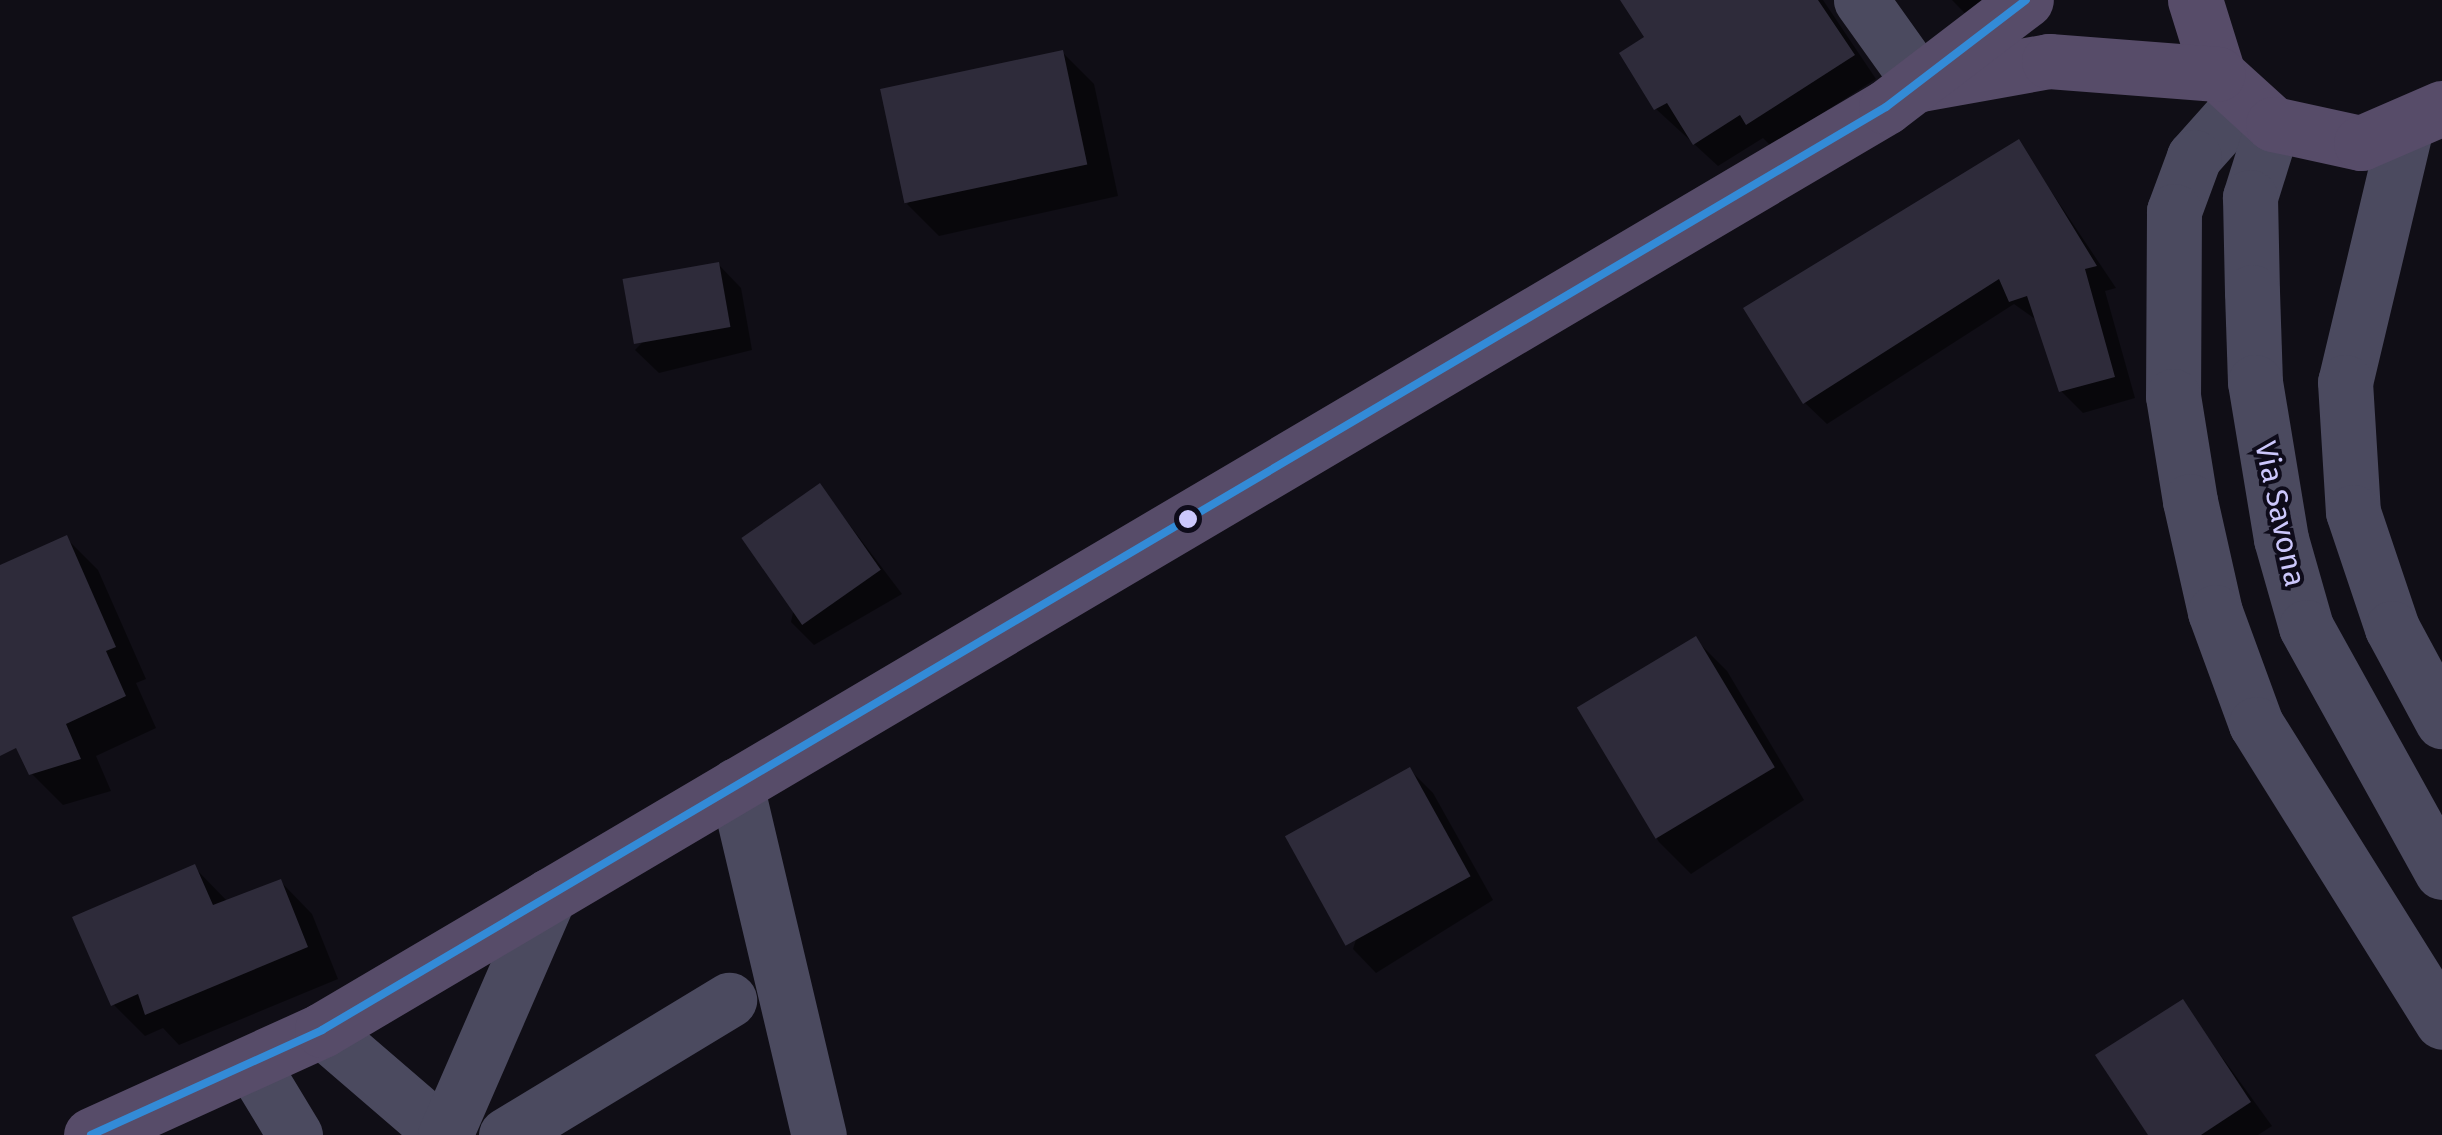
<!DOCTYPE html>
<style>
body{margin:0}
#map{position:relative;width:2442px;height:1135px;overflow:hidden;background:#100e16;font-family:"Fira Sans",sans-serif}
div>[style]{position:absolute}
.shadow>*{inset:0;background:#0007}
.building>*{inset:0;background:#2e2b3a;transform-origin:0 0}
.minor>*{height:55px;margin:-27.5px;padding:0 27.5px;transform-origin:27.5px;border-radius:27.5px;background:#4b4a5f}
.major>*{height:55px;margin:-27.5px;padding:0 27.5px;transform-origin:27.5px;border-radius:27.5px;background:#574c69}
.bus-1>*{height:8px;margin:-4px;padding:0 4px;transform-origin:4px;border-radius:4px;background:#338bd7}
.dots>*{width:28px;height:28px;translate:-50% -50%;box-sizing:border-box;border:5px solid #0e0b1a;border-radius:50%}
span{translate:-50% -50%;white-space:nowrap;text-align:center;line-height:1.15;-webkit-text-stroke:8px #0e0b1a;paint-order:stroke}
.street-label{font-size:30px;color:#ccc7fc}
</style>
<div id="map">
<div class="shadow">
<div style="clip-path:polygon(1623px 0,1823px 0,1876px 79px,1771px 146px,1763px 138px,1718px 166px,1656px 109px,1647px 37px)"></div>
<div style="clip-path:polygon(1952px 0,2029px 0,1985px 34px)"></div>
<div style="clip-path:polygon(1063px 53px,1094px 84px,1118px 196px,939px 236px,907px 204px)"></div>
<div style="clip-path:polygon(2018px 142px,2116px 288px,2105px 291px,2135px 398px,2083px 413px,2061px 391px,2038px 321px,2014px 304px,1827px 424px,1805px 403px)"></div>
<div style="clip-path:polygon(718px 264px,741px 288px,752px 350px,659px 373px,635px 350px)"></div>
<div style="clip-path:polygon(820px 486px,902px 594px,814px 645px,791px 622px)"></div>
<div style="clip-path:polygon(66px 538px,98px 570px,146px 679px,136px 683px,156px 728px,96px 756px,111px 791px,63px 805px,31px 773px,0 707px,0 567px)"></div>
<div style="clip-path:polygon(1696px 640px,1727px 671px,1804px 800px,1691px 874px,1659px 842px,1580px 708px)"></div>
<div style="clip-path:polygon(1410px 770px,1433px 793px,1493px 900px,1376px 973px,1353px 949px)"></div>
<div style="clip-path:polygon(194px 867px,228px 902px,281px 882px,312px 914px,338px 979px,179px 1045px,163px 1028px,145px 1036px,114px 1005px)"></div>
<div style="clip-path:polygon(2182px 1002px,2272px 1126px,2258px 1135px,2151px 1135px)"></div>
</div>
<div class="building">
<div style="clip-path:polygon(1620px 0,1818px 0,1855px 55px,1746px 125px,1740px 115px,1693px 145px,1667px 103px,1654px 110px,1619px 53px,1644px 37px)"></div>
<div style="left:1063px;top:50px;width:117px;height:187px;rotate:78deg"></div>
<div style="clip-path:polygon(2019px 139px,2097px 266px,2085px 269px,2115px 377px,2059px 392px,2027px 296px,2009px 302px,1999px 279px,1803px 404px,1743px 308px)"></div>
<div style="left:719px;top:262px;width:66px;height:98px;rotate:80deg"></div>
<div style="left:820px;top:483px;width:106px;height:96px;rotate:55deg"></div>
<div style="clip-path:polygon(67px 535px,116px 647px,106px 651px,126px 696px,66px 724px,81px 759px,29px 775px,16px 748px,0 756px,0 565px)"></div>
<div style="left:1696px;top:636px;width:153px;height:139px;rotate:59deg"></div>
<div style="left:1410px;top:767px;width:125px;height:143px;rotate:61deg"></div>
<div style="clip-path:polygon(195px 864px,213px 905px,281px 879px,308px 947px,145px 1015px,138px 994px,111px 1006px,72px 917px)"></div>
<div style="clip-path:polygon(2183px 999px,2251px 1102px,2201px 1135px,2148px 1135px,2095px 1055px)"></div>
</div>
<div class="minor">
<div style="left:1861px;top:0;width:103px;rotate:54.5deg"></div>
<div style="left:2243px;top:102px;width:74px;rotate:131.7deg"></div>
<div style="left:2194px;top:157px;width:58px;rotate:110.3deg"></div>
<div style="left:2174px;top:211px;width:185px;rotate:90.3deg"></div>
<div style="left:2173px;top:396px;width:106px;rotate:80.8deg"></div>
<div style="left:2190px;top:501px;width:114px;rotate:77.3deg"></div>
<div style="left:2215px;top:612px;width:119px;rotate:69.9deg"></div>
<div style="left:2256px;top:724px;width:351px;rotate:58deg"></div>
<div style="left:2273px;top:124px;width:77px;rotate:107.5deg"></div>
<div style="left:2250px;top:197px;width:95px;rotate:88.8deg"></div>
<div style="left:2252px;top:292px;width:90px;rotate:88.1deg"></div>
<div style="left:2255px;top:382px;width:159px;rotate:80.6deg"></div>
<div style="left:2281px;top:539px;width:91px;rotate:74.1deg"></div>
<div style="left:2306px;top:627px;width:280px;rotate:61deg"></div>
<div style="left:2405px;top:131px;width:258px;rotate:103.4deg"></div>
<div style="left:2345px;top:382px;width:130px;rotate:86.5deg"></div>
<div style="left:2353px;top:512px;width:122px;rotate:71.4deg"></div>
<div style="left:2392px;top:628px;width:106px;rotate:61.7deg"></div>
<div style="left:736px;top:785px;width:360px;rotate:76.7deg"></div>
<div style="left:322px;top:1030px;width:161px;rotate:40.7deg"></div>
<div style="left:252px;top:1064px;width:83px;rotate:58.8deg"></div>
<div style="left:445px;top:1135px;width:261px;rotate:-66.5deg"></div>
<div style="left:506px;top:1135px;width:261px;rotate:-31.2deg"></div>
</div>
<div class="major">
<div style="left:2195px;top:0;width:77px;rotate:72.7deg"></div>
<div style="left:2218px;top:74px;width:74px;rotate:42.3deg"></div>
<div style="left:2273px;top:124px;width:90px;rotate:12.2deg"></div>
<div style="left:2361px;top:143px;width:88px;rotate:-23.4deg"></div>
<div style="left:1921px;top:84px;width:130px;rotate:-10.2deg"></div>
<div style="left:2049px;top:61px;width:169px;rotate:4.4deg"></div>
<div style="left:91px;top:1135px;width:254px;rotate:-24.4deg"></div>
<div style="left:322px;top:1030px;width:1816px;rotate:-30.55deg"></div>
<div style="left:1886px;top:107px;width:176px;rotate:-37.4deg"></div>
</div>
<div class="bus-1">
<div style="left:91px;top:1135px;width:254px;rotate:-24.4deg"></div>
<div style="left:322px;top:1030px;width:1816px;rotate:-30.55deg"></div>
<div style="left:1886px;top:107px;width:176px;rotate:-37.4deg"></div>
</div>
<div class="dots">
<div style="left:1188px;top:519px;background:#ccc7fc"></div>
</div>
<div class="street-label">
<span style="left:2280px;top:514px;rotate:78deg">Via Savona</span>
</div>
</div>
